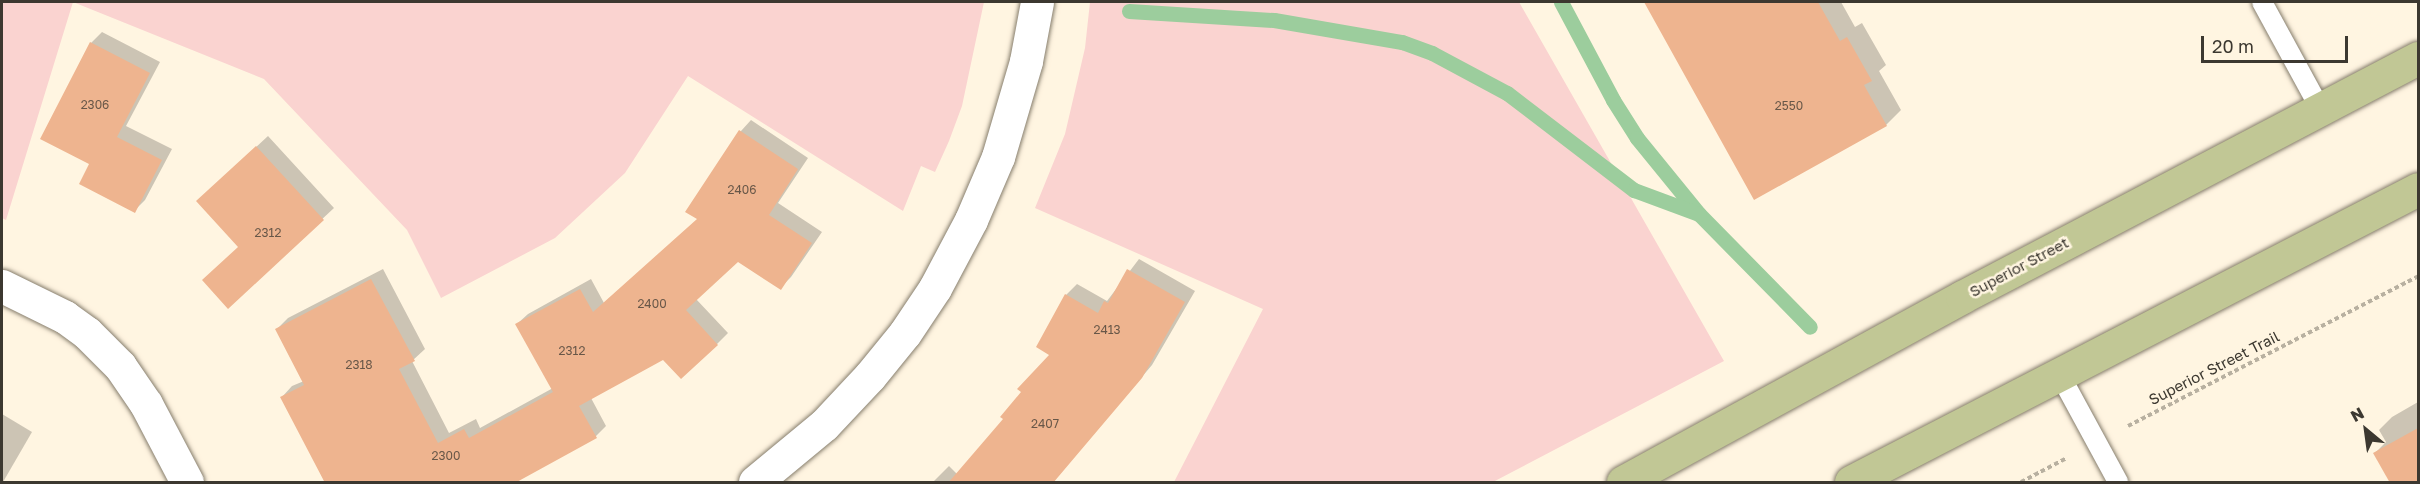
<!DOCTYPE html>
<style>
body{margin:0}
#map{position:relative;width:2420px;height:484px;overflow:hidden;background:#fff5e1;font-family:"Golos Text",sans-serif}
div>[style]{position:absolute}
.green>*{inset:0;background:#fad3d0}
.shadow>*{inset:0;background:#0003}
.stream>*{height:15px;margin:-7.5px;padding:0 7.5px;transform-origin:7.5px;border-radius:7.5px;background:#9ccd9d}
.building>*{inset:0;background:#eeb48f}
.path>*{height:4px;margin-top:-2px;transform-origin:0;background:repeating-linear-gradient(90deg,#b8b0a0 0 4.5px,transparent 0 7.5px)}
.roads{filter:drop-shadow(0 0 2px #877e6d) drop-shadow(0 0 2px #877e6d)}
.service>*{height:20px;margin:-10px;padding:0 10px;transform-origin:10px;border-radius:10px;background:#fff}
.minor>*{height:33px;margin:-16.5px;padding:0 16.5px;transform-origin:16.5px;border-radius:16.5px;background:#fff}
.primary>*{height:33px;margin:-16.5px;padding:0 16.5px;transform-origin:16.5px;border-radius:16.5px;background:#c1c795}
span{translate:-50% -50%;white-space:nowrap;text-align:center;line-height:1.15;-webkit-text-stroke:5px #fff5e1;paint-order:stroke}
.number-label{font-size:12px;color:#685748}
.number-label span{-webkit-text-stroke-width:0}
.street-label{font-size:15px;color:#3c3830}
.frame{position:absolute;inset:0;border:3px solid #3c3830;pointer-events:none}
.north{position:absolute;left:2336px;top:400px;width:60px;height:60px;-webkit-text-stroke:4px #fff5e1;paint-order:stroke;rotate:331deg;font-size:16px;font-weight:700;line-height:24px;text-align:center;color:#3c3830}
.north::after{content:'';display:block;margin:auto;width:21px;height:27px;background:#3c3830;clip-path:polygon(50% 0,100% 100%,50% 72%,0 100%)}
.scale{position:absolute;left:2201px;top:36px;width:147px;height:27px;box-sizing:border-box;border:3px solid #3c3830;border-top:0;padding-left:8px;font-size:18px;line-height:21px;white-space:nowrap;color:#3c3830;-webkit-text-stroke:4px #fff5e1;paint-order:stroke}
</style>
<div id="map">
<div class="green">
<div style="clip-path:polygon(2px 2px,984px 2px,962px 106px,949px 141px,935px 172px,921px 166px,903px 211px,688px 76px,625px 173px,555px 238px,441px 298px,407px 230px,264px 79px,73px 2px,6px 220px,2px 218px)"></div>
<div style="clip-path:polygon(1090px 2px,1519px 2px,1724px 361px,1493px 482px,1174px 482px,1263px 309px,1035px 208px,1065px 134px,1085px 48px)"></div>
</div>
<div class="shadow">
<div style="clip-path:polygon(1646px 2px,1841px 2px,1855px 27px,1862px 23px,1886px 65px,1879px 71px,1901px 110px,1886px 125px,1754px 198px)"></div>
<div style="clip-path:polygon(102px 32px,160px 62px,126px 126px,172px 149px,145px 200px,134px 211px,91px 164px,91px 43px)"></div>
<div style="clip-path:polygon(751px 120px,808px 158px,778px 203px,822px 232px,791px 277px,780px 288px,738px 260px,696px 299px,728px 333px,717px 344px,663px 358px,591px 398px,606px 426px,596px 436px,509px 482px,325px 482px,282px 397px,292px 386px,304px 381px,277px 329px,288px 318px,383px 269px,425px 349px,412px 361px,449px 433px,476px 419px,480px 428px,553px 388px,517px 324px,528px 314px,591px 279px,604px 303px,698px 219px,741px 131px)"></div>
<div style="clip-path:polygon(268px 136px,334px 208px,228px 307px,240px 246px,209px 191px)"></div>
<div style="clip-path:polygon(1139px 259px,1195px 291px,1152px 365px,1053px 482px,933px 482px,949px 466px,957px 474px,1005px 419px,1052px 354px,1066px 295px,1077px 284px,1107px 301px)"></div>
<div style="clip-path:polygon(2418px 402px,2418px 482px,2392px 482px,2375px 453px,2386px 442px,2379px 430px,2392px 417px)"></div>
<div style="clip-path:polygon(2px 414px,32px 432px,3px 482px,2px 482px)"></div>
</div>
<div class="stream">
<div style="left:1561px;top:2px;width:111px;rotate:62deg"></div>
<div style="left:1613px;top:100px;width:45px;rotate:57.7deg"></div>
<div style="left:1637px;top:138px;width:98px;rotate:50.8deg"></div>
<div style="left:1699px;top:214px;width:158px;rotate:45.5deg"></div>
<div style="left:1129px;top:11px;width:145px;rotate:3.6deg"></div>
<div style="left:1274px;top:20px;width:130px;rotate:9.8deg"></div>
<div style="left:1402px;top:42px;width:32px;rotate:20deg"></div>
<div style="left:1432px;top:53px;width:85px;rotate:28.1deg"></div>
<div style="left:1507px;top:93px;width:160px;rotate:37.4deg"></div>
<div style="left:1634px;top:190px;width:69px;rotate:20.3deg"></div>
</div>
<div class="building">
<div style="clip-path:polygon(1644px 2px,1818px 2px,1840px 41px,1847px 37px,1872px 81px,1864px 85px,1887px 126px,1754px 200px)"></div>
<div style="clip-path:polygon(90px 42px,150px 73px,117px 137px,162px 160px,135px 213px,79px 184px,89px 164px,40px 139px)"></div>
<div style="clip-path:polygon(739px 130px,798px 169px,769px 215px,812px 243px,781px 290px,738px 262px,686px 310px,718px 345px,681px 379px,663px 360px,579px 406px,597px 438px,515px 483px,325px 483px,280px 397px,304px 385px,275px 329px,371px 279px,415px 361px,399px 369px,438px 443px,464px 429px,469px 438px,553px 392px,515px 324px,580px 289px,593px 312px,697px 219px,685px 212px)"></div>
<div style="clip-path:polygon(256px 146px,324px 220px,228px 309px,202px 280px,238px 247px,196px 201px)"></div>
<div style="clip-path:polygon(1127px 269px,1185px 302px,1142px 378px,1053px 483px,948px 483px,1003px 419px,1000px 417px,1021px 392px,1017px 389px,1049px 355px,1036px 347px,1065px 294px,1098px 313px,1104px 301px,1108px 303px)"></div>
<div style="clip-path:polygon(2418px 428px,2418px 483px,2390px 483px,2373px 453px)"></div>
</div>
<div class="path">
<div style="left:2128px;top:426px;width:326px;rotate:-27.3deg"></div>
<div style="left:2021px;top:482px;width:50px;rotate:-27.6deg"></div>
</div>
<div class="roads">
<div class="service">
<div style="left:2262px;top:2px;width:123px;rotate:61.4deg"></div>
<div style="left:2060px;top:375px;width:122px;rotate:61.5deg"></div>
</div>
<div class="minor">
<div style="left:2px;top:286px;width:70px;rotate:26.2deg"></div>
<div style="left:65px;top:317px;width:27px;rotate:36deg"></div>
<div style="left:87px;top:333px;width:47px;rotate:45deg"></div>
<div style="left:120px;top:366px;width:46px;rotate:55.6deg"></div>
<div style="left:146px;top:404px;width:88px;rotate:62.3deg"></div>
<div style="left:755px;top:482px;width:89px;rotate:-39.6deg"></div>
<div style="left:824px;top:425px;width:67px;rotate:-46.8deg"></div>
<div style="left:870px;top:376px;width:55px;rotate:-50.9deg"></div>
<div style="left:905px;top:333px;width:54px;rotate:-56.3deg"></div>
<div style="left:935px;top:288px;width:77px;rotate:-62.1deg"></div>
<div style="left:971px;top:220px;width:69px;rotate:-66.8deg"></div>
<div style="left:998px;top:157px;width:100px;rotate:-73.7deg"></div>
<div style="left:1026px;top:61px;width:60px;rotate:-79.4deg"></div>
</div>
<div class="primary">
<div style="left:1623px;top:482px;width:386px;rotate:-28.6deg"></div>
<div style="left:1962px;top:297px;width:515px;rotate:-27.66deg"></div>
<div style="left:1851px;top:482px;width:638px;rotate:-27.33deg"></div>
</div>
</div>
<div class="number-label">
<span style="left:95px;top:105px">2306</span>
<span style="left:1789px;top:106px">2550</span>
<span style="left:742px;top:190px">2406</span>
<span style="left:268px;top:233px">2312</span>
<span style="left:652px;top:304px">2400</span>
<span style="left:1107px;top:330px">2413</span>
<span style="left:572px;top:351px">2312</span>
<span style="left:359px;top:365px">2318</span>
<span style="left:1045px;top:424px">2407</span>
<span style="left:446px;top:456px">2300</span>
</div>
<div class="street-label">
<span style="left:2019px;top:267px;rotate:-28deg">Superior Street</span>
<span style="left:2214px;top:368px;rotate:-27deg">Superior Street Trail</span>
</div>
<div class="frame"></div>
<div class="north">N</div>
<div class="scale">20 m</div>
</div>
